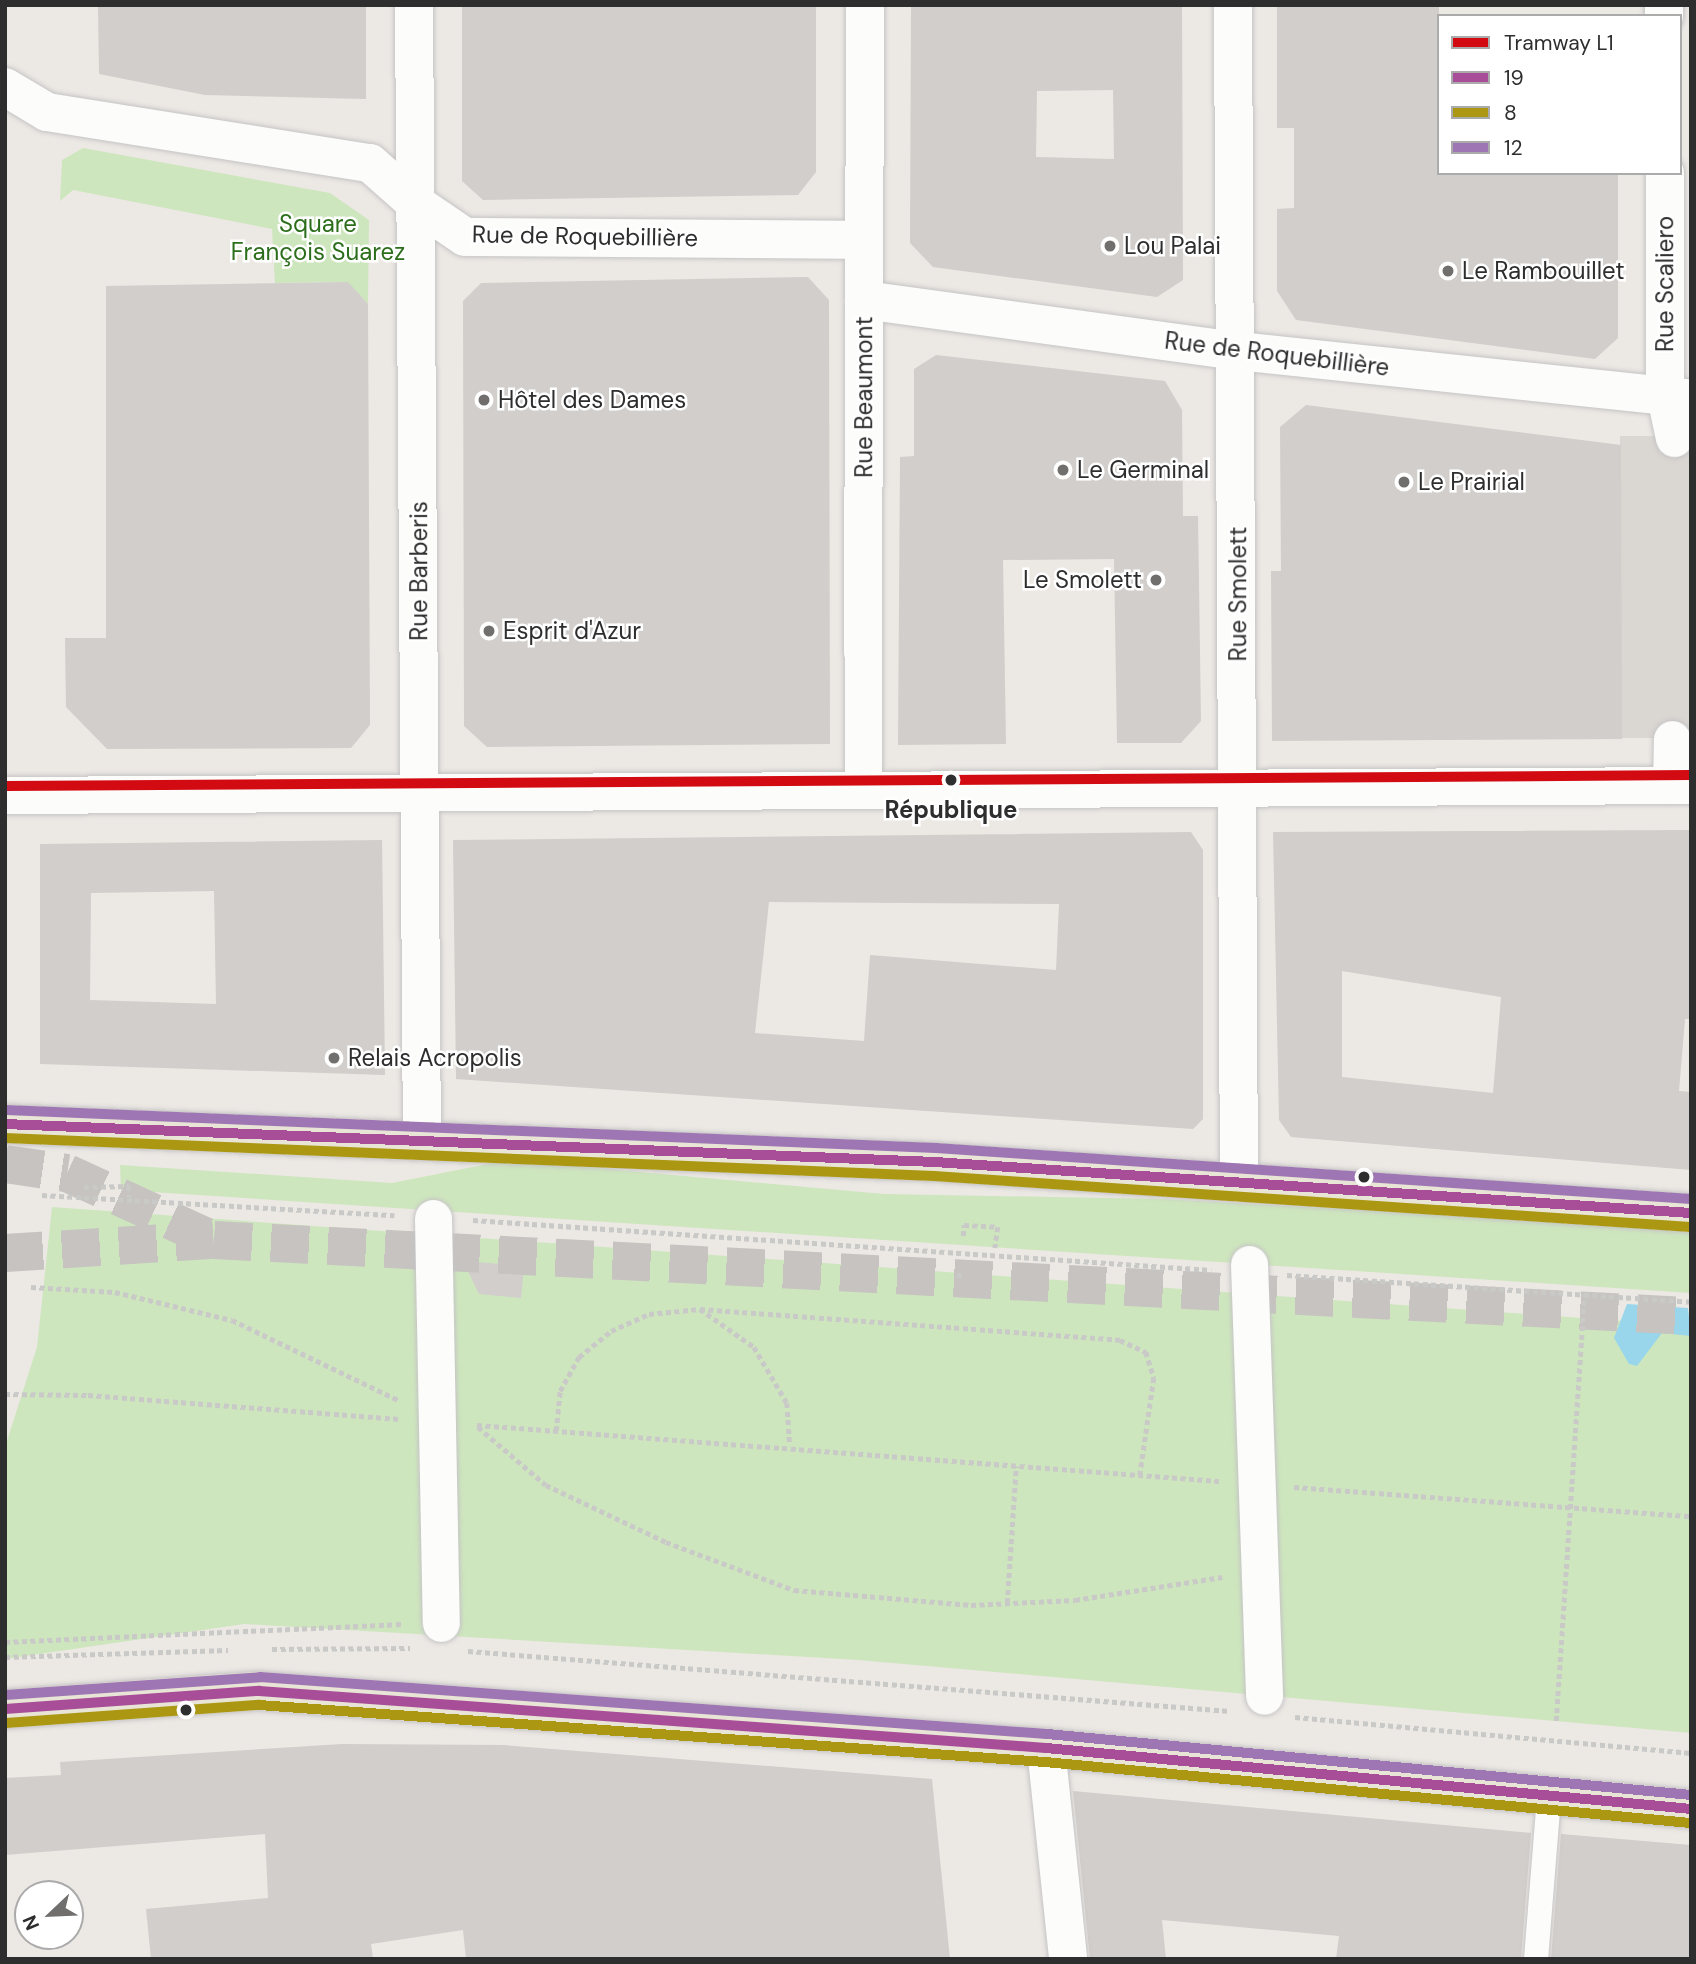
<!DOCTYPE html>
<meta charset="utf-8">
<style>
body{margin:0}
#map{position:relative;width:1696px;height:1964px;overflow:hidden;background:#ece8e4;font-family:"DM Sans",sans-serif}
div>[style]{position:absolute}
.green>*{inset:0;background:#cee6be}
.plaza>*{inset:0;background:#dad6d2;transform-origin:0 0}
.water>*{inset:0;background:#99d6ec}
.building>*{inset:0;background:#d1cecb}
.primary-tunnel>*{height:38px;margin-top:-19px;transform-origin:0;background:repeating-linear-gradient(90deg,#c6c3c0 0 38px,transparent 0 57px)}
.path>*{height:4.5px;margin-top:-2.25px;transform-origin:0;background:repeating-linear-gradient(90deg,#c9c9c8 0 5px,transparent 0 8.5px)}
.roads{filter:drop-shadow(0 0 2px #c5c4c5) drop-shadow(0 0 2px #c5c4c5)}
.service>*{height:24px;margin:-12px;padding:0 12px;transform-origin:12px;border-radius:12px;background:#fcfcfb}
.pedestrian>*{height:37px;margin:-18.5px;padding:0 18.5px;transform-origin:18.5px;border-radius:18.5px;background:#fcfcfb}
.minor>*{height:38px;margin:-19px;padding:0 19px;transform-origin:19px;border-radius:19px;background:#fcfcfb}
.primary>*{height:38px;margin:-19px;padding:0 19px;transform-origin:19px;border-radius:19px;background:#e8e4d6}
.bus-1>*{height:10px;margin:-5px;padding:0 5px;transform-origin:5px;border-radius:5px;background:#a84d97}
.bus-2>*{height:10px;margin:-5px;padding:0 5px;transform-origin:5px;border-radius:5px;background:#ab9712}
.bus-3>*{height:10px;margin:-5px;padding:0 5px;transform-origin:5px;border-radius:5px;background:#9e76b3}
.tram-1>*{height:10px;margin:-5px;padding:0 5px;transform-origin:5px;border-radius:5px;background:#d20a11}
.dots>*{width:19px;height:19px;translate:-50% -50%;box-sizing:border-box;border:4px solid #fff;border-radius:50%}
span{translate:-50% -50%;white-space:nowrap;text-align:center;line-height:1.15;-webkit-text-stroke:5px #fff;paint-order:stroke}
.park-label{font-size:24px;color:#2c6e1b}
.street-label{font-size:24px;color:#2e2e2e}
.poi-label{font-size:24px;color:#2e2e2e}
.left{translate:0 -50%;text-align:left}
.right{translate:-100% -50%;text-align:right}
.stop-label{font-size:24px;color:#2e2e2e;font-weight:700}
.frame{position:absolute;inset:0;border:7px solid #2e2e2e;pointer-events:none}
.legend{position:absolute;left:1437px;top:14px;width:245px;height:161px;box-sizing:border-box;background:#fff;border:2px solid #ababab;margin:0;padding:9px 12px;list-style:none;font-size:21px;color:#2e2e2e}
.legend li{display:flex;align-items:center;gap:14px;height:35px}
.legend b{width:35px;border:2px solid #ababab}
.north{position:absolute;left:14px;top:1880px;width:70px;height:70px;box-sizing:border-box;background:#fff;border:2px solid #ababab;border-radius:50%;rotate:247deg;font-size:19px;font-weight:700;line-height:28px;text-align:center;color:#2e2e2e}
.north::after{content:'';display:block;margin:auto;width:24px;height:32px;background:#706f6e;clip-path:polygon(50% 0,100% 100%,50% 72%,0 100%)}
</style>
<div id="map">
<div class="green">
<div style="clip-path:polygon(83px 148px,330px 193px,369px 220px,368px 304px,347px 282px,275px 283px,272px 229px,73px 190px,60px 201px,62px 160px)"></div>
<div style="clip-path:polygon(508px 1160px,884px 1194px,1162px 1199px,1691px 1229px,1691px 1293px,121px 1190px,120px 1165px,392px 1183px)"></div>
<div style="clip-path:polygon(52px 1207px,1691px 1326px,1691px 1733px,858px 1660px,244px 1624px,5px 1659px,5px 1447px,37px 1347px)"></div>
</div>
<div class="plaza">
<div style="left:1691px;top:436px;width:302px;height:71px;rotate:90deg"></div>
</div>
<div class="water">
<div style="clip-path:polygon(1627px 1304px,1688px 1308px,1691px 1336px,1662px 1333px,1637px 1366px,1629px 1364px,1614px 1338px)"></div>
</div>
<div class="building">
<div style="clip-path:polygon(98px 5px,366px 5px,366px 99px,205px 95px,99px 74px)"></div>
<div style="clip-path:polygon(462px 5px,816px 5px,816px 172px,798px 195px,483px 200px,462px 181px)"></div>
<div style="clip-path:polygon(evenodd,911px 5px,1182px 5px,1183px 280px,1157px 297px,933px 267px,910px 243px,911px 5px,1113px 90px,1114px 159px,1036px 157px,1037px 91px,1113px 90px)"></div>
<div style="clip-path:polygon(1277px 5px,1439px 5px,1439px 173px,1618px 173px,1618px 338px,1595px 359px,1296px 320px,1277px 291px,1277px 209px,1294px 208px,1294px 128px,1277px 128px)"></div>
<div style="clip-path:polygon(808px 277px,829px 300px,830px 744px,487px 747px,464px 726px,463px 301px,481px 283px)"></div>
<div style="clip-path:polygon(348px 282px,368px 304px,370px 725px,351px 748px,107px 749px,66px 707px,65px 638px,106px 638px,106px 286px)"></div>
<div style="clip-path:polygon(936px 355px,1165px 381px,1182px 410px,1183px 516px,1198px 516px,1201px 721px,1181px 743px,1117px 743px,1114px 559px,1003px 560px,1006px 744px,898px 745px,900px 457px,914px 456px,914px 369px)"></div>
<div style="clip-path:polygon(1306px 405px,1621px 445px,1622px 739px,1272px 741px,1271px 571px,1281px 571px,1280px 427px)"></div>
<div style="clip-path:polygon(evenodd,1691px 830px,1691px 1019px,1685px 1019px,1679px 1091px,1691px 1092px,1691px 1170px,1291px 1137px,1279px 1120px,1273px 832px,1691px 830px,1342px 971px,1501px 997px,1493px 1093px,1342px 1077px,1342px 971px)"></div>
<div style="clip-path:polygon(evenodd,1191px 832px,1203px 850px,1203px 1119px,1193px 1129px,456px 1079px,453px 840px,1191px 832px,769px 902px,1059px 904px,1056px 970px,870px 955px,864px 1041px,755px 1033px,769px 902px)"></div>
<div style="clip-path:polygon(evenodd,382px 840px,385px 1075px,40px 1064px,40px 844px,382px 840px,214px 891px,216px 1004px,90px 1000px,91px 893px,214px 891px)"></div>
<div style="clip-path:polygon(463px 1261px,524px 1266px,521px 1298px,479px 1294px)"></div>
<div style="clip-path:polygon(342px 1744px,503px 1745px,932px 1779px,950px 1959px,466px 1959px,463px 1930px,371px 1944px,373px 1959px,151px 1959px,146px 1909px,268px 1898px,265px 1834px,5px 1855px,5px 1778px,61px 1775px,60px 1762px)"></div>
<div style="clip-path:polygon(1073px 1791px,1531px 1833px,1521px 1959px,1336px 1959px,1339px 1936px,1162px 1920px,1166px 1959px,1090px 1959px)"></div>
<div style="clip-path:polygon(1561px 1834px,1691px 1845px,1691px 1959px,1551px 1959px)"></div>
</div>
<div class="primary-tunnel">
<div style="left:5px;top:1164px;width:63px;rotate:8.3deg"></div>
<div style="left:67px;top:1173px;width:156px;rotate:24.6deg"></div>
<div style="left:5px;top:1253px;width:209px;rotate:-3.6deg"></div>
<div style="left:214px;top:1240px;width:1479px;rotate:2.95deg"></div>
</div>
<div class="path">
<div style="left:84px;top:1187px;width:45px;rotate:-1.3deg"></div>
<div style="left:129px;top:1186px;width:11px;rotate:90deg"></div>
<div style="left:42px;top:1195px;width:353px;rotate:3.3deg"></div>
<div style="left:473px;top:1220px;width:740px;rotate:3.88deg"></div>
<div style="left:963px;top:1236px;width:11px;rotate:-85deg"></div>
<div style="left:964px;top:1225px;width:34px;rotate:3deg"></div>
<div style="left:998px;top:1227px;width:21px;rotate:98deg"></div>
<div style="left:1287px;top:1275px;width:405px;rotate:3.8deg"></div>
<div style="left:959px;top:1278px;width:8px;rotate:-83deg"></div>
<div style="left:31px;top:1287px;width:84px;rotate:3.4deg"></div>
<div style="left:115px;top:1292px;width:120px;rotate:13.5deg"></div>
<div style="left:232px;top:1320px;width:184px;rotate:25.7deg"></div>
<div style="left:700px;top:1309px;width:421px;rotate:4.2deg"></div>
<div style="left:1120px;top:1340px;width:29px;rotate:25deg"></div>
<div style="left:1146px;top:1352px;width:27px;rotate:73deg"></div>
<div style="left:1154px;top:1378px;width:98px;rotate:98.2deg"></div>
<div style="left:5px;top:1394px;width:83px;rotate:0.7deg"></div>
<div style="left:88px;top:1395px;width:312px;rotate:4.4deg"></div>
<div style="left:477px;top:1425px;width:744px;rotate:4.32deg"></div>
<div style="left:478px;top:1427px;width:89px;rotate:40.5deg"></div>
<div style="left:546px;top:1485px;width:133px;rotate:25.4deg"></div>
<div style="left:666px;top:1542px;width:137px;rotate:20.6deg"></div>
<div style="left:794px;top:1590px;width:178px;rotate:4.8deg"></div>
<div style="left:971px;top:1605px;width:104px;rotate:-2.8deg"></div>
<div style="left:1075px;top:1600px;width:149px;rotate:-8.9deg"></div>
<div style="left:556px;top:1431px;width:40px;rotate:-84.3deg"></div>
<div style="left:560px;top:1391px;width:39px;rotate:-61deg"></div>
<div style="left:579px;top:1357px;width:41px;rotate:-39.1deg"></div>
<div style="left:611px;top:1331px;width:42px;rotate:-24.1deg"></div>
<div style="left:649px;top:1314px;width:51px;rotate:-5.6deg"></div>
<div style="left:700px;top:1309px;width:66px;rotate:35.1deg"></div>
<div style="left:754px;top:1347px;width:65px;rotate:59.5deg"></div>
<div style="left:787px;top:1403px;width:43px;rotate:86deg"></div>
<div style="left:1294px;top:1487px;width:398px;rotate:4.2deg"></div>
<div style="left:1007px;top:1603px;width:137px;rotate:-86.2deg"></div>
<div style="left:5px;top:1642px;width:398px;rotate:-2.6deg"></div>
<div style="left:272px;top:1649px;width:138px;rotate:-0.4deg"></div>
<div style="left:468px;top:1651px;width:764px;rotate:4.5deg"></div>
<div style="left:5px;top:1657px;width:223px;rotate:-1.8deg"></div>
<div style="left:1295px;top:1717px;width:398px;rotate:5.2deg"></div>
<div style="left:1556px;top:1721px;width:427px;rotate:-86.2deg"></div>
</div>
<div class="roads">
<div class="service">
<div style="left:1536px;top:1959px;width:164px;rotate:-85.4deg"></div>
</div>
<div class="pedestrian">
<div style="left:1665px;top:396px;width:43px;rotate:77.9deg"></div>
<div style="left:1671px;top:785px;width:46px;rotate:-88.8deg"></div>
<div style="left:863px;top:789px;width:137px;rotate:-90deg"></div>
<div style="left:5px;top:795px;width:1686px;rotate:-0.34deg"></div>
<div style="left:433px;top:1218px;width:405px;rotate:88.9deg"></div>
<div style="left:1249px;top:1264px;width:432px;rotate:88deg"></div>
</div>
<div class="minor">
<div style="left:414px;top:5px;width:1133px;rotate:89.6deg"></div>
<div style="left:1233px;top:5px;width:1178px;rotate:89.71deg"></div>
<div style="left:1664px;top:5px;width:11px;rotate:90deg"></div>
<div style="left:5px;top:87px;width:49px;rotate:30.8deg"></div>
<div style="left:47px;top:112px;width:327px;rotate:9deg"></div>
<div style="left:370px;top:163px;width:60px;rotate:41.6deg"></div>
<div style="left:415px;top:203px;width:60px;rotate:34.2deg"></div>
<div style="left:465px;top:237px;width:398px;rotate:0.4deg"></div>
<div style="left:1665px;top:173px;width:223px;rotate:90deg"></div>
<div style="left:864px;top:300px;width:377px;rotate:7.8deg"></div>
<div style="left:1238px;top:351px;width:456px;rotate:6deg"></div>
<div style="left:863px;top:652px;width:647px;rotate:-89.82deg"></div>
<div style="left:1046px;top:1748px;width:212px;rotate:84deg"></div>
</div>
<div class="primary">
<div style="left:5px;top:1124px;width:931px;rotate:2.34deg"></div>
<div style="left:935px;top:1162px;width:758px;rotate:3.86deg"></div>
<div style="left:5px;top:1709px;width:255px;rotate:-4.1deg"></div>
<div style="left:259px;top:1691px;width:789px;rotate:4.14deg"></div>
<div style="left:1046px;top:1748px;width:648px;rotate:5.4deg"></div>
</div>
</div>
<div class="bus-1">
<div style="left:5px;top:1124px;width:931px;rotate:2.34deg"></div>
<div style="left:935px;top:1162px;width:758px;rotate:3.86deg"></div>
<div style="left:5px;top:1709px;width:255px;rotate:-4.1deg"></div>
<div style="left:259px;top:1691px;width:789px;rotate:4.14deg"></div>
<div style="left:1046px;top:1748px;width:648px;rotate:5.4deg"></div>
</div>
<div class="bus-2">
<div style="left:5px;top:1138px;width:930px;rotate:2.34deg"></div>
<div style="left:934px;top:1176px;width:758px;rotate:3.86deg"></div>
<div style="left:6px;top:1723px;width:254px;rotate:-4.1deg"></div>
<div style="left:259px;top:1705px;width:788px;rotate:4.15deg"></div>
<div style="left:1045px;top:1762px;width:648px;rotate:5.4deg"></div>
</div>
<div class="bus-3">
<div style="left:6px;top:1110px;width:931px;rotate:2.34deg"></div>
<div style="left:936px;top:1148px;width:757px;rotate:3.86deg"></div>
<div style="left:5px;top:1695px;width:256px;rotate:-4deg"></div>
<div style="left:260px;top:1677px;width:789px;rotate:4.14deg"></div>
<div style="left:1047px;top:1734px;width:647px;rotate:5.41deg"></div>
</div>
<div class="tram-1">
<div style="left:5px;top:786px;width:1686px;rotate:-0.37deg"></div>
</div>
<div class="dots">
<div style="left:1110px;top:246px;background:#706f6e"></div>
<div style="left:1448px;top:271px;background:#706f6e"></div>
<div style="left:484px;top:400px;background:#706f6e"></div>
<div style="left:1063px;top:470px;background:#706f6e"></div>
<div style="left:1404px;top:482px;background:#706f6e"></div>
<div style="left:1156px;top:580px;background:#706f6e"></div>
<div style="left:489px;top:631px;background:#706f6e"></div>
<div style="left:951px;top:780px;background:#2e2e2e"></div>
<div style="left:334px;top:1058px;background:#706f6e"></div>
<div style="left:1364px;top:1177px;background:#2e2e2e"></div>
<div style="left:186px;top:1710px;background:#2e2e2e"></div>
</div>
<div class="park-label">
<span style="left:318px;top:238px">Square<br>François Suarez</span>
</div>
<div class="street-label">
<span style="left:585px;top:236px;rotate:1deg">Rue de Roquebillière</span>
<span style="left:1665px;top:284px;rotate:-90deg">Rue Scaliero</span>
<span style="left:1277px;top:354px;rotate:7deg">Rue de Roquebillière</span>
<span style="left:864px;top:397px;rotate:-90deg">Rue Beaumont</span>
<span style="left:419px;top:571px;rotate:-90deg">Rue Barberis</span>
<span style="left:1238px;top:594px;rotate:-90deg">Rue Smolett</span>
</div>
<div class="poi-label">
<span class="left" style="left:1124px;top:246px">Lou Palai</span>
<span class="left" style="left:1462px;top:271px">Le Rambouillet</span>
<span class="left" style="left:498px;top:400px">Hôtel des Dames</span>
<span class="left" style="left:1077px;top:470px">Le Germinal</span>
<span class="left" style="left:1418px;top:482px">Le Prairial</span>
<span class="right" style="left:1142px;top:580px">Le Smolett</span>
<span class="left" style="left:503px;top:631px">Esprit d'Azur</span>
<span class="left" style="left:348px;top:1058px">Relais Acropolis</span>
</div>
<div class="stop-label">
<span style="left:951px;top:810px">République</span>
</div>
<div class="frame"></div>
<ul class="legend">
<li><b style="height:9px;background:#d20a11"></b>Tramway L1</li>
<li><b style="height:9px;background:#a84d97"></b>19</li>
<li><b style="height:9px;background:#ab9712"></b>8</li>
<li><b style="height:9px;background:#9e76b3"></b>12</li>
</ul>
<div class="north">N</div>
</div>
